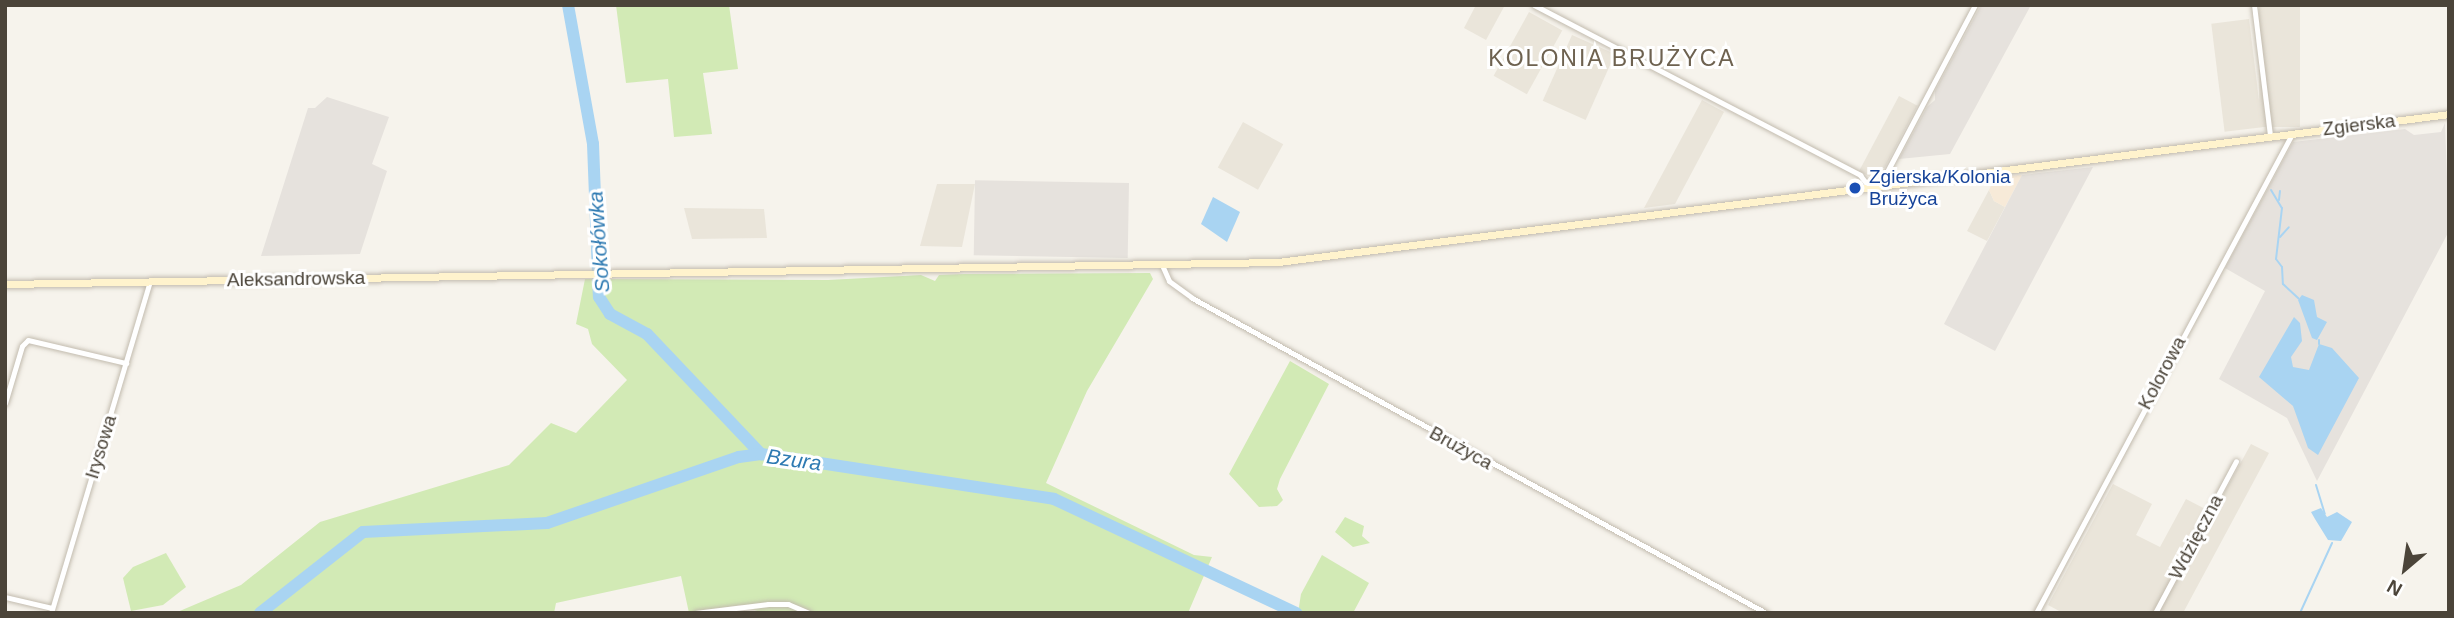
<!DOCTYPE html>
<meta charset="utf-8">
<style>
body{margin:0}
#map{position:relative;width:2454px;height:618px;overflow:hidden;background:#f6f3ec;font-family:Arial,sans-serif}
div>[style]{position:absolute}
.residential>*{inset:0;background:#eae5da;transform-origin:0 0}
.commercial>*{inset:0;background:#f7ead8}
.industrial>*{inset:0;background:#e6e2dd;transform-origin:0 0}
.green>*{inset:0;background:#d2eab5}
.water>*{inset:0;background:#a9d4f2}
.stream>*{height:2px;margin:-1px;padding:0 1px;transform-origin:1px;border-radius:1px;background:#a9d4f2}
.river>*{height:12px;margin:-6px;padding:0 6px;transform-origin:6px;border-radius:6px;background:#a9d4f2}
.roads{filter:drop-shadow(0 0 2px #c2bbae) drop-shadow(0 0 2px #c2bbae)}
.street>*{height:5px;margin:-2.5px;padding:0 2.5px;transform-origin:2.5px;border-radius:2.5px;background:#fff}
.secondary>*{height:7px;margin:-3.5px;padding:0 3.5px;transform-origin:3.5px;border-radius:3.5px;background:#fff3cd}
.dots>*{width:19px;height:19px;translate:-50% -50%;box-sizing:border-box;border:4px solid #fff;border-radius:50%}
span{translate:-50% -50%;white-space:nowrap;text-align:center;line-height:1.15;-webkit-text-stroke:6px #fff;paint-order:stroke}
.street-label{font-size:19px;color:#4b4439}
.transit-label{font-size:19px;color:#164399}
.left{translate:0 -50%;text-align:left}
.water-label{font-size:21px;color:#2e7ab2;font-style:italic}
.quarter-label{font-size:23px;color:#6e6250;letter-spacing:2px}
.frame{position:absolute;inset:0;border:7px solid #4b4439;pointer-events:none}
.north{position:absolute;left:2370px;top:534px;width:70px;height:70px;-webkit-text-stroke:5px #fff;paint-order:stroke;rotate:209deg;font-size:19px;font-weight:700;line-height:28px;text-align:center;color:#4b4439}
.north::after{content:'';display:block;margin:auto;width:24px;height:32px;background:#4b4439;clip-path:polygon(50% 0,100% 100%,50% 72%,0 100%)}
</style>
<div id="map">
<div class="residential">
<div style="clip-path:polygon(1476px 5px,1505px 5px,1486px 40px,1464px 28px)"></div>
<div style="left:2259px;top:5px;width:41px;height:122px"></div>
<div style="left:1529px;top:12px;width:38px;height:73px;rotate:29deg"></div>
<div style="left:2249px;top:19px;width:109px;height:38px;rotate:83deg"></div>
<div style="left:1572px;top:35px;width:47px;height:72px;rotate:24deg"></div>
<div style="left:1899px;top:96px;width:21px;height:85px;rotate:28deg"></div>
<div style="clip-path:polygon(1702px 100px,1724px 112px,1675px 204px,1644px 208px)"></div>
<div style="left:1243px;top:122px;width:46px;height:52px;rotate:29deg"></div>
<div style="clip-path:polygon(937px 184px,975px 184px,962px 247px,920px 246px)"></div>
<div style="clip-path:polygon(1989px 190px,1994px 201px,2005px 207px,1987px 241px,1967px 231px)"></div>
<div style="clip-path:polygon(684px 208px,764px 209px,767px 238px,692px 239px)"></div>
<div style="clip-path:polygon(2251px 444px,2269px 453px,2183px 613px,2063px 613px,2048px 605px,2113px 484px,2152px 504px,2136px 535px,2160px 547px,2186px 499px,2213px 513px)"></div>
</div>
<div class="commercial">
<div style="clip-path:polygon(2022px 175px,2005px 207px,1994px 201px,1989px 190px,1995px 177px)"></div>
</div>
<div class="industrial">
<div style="clip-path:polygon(1981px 5px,2031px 5px,1950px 154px,1899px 159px,1927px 107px,1935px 100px,1935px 91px)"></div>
<div style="clip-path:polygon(327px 97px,389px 117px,372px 164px,387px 171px,360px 254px,261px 256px,308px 108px,315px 108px)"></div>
<div style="clip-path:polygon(2445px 123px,2449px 231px,2317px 481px,2287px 418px,2219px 379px,2265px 291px,2225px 268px,2293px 142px,2405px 129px,2414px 135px,2441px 132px)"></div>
<div style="clip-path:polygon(2093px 167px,1995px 351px,1944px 324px,2022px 175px)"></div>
<div style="left:1129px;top:183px;width:75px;height:154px;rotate:91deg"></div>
</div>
<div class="green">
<div style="clip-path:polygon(616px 5px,729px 5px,738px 69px,703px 73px,712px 134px,674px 137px,668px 79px,626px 83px)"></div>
<div style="clip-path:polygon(1150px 273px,1153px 279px,1087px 391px,1046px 483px,1194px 555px,1212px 557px,1188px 613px,763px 613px,741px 605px,689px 613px,681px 576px,556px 603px,554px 613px,175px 613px,241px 585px,320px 522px,509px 465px,551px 423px,576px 433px,627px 380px,592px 344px,588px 329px,576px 324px,585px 279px,828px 280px,921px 275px,935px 281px,939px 275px,964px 274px)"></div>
<div style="clip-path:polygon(1290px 361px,1329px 384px,1280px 479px,1277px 489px,1283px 500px,1277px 506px,1259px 507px,1229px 474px)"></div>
<div style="clip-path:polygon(1345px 517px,1364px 526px,1362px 536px,1370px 543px,1353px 547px,1335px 532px)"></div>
<div style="clip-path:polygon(166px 553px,186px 587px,163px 605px,131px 611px,123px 578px,133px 567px)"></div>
<div style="clip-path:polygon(1322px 555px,1369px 583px,1353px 613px,1298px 613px,1301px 594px)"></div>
</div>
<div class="water">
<div style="clip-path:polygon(1213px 197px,1240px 212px,1227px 242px,1201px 224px)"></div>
<div style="clip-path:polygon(2302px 295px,2314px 300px,2317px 317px,2327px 322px,2317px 340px,2312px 338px,2298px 300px)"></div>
<div style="clip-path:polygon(2294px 317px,2300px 323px,2302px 341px,2291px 357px,2293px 367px,2309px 370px,2319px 344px,2332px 348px,2359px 378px,2318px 455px,2308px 448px,2293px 406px,2259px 377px)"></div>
<div style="clip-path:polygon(2321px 508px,2327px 517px,2337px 512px,2352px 522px,2341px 541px,2328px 540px,2315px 519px,2311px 512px)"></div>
</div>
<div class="stream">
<div style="left:2271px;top:190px;width:21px;rotate:59deg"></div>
<div style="left:2282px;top:208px;width:51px;rotate:96.7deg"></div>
<div style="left:2276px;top:259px;width:10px;rotate:53deg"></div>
<div style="left:2282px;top:267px;width:17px;rotate:87deg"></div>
<div style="left:2283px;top:284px;width:21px;rotate:43deg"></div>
<div style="left:2279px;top:200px;width:9px;rotate:-84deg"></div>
<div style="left:2280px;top:237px;width:13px;rotate:-48deg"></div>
<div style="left:2319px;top:340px;width:4px;rotate:90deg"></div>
<div style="left:2316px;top:485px;width:30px;rotate:73deg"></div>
<div style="left:2300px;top:613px;width:77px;rotate:-65.4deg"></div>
</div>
<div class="river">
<div style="left:568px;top:5px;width:141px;rotate:79.8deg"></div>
<div style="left:593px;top:144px;width:153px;rotate:87.8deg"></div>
<div style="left:599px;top:297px;width:20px;rotate:57deg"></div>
<div style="left:610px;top:314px;width:42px;rotate:28.4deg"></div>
<div style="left:647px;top:334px;width:166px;rotate:46.5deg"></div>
<div style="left:260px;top:613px;width:131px;rotate:-38.2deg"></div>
<div style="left:363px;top:532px;width:184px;rotate:-2.8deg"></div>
<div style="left:547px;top:523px;width:203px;rotate:-19deg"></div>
<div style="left:739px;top:457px;width:22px;rotate:-8deg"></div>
<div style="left:761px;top:454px;width:296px;rotate:8.7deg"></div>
<div style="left:1054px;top:499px;width:268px;rotate:25.2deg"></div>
</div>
<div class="roads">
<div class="street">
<div style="left:1534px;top:5px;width:368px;rotate:27.5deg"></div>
<div style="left:1860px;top:175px;width:15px;rotate:53deg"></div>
<div style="left:2254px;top:5px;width:132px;rotate:83deg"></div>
<div style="left:1880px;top:185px;width:204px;rotate:-62.2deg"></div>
<div style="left:1162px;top:265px;width:17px;rotate:66deg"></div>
<div style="left:1169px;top:281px;width:29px;rotate:36deg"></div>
<div style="left:1192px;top:298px;width:655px;rotate:28.76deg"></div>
<div style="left:5px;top:403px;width:59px;rotate:-73.4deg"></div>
<div style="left:22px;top:346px;width:8px;rotate:-45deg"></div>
<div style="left:28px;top:340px;width:101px;rotate:13.2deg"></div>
<div style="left:5px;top:597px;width:48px;rotate:13.2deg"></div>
<div style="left:51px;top:613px;width:346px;rotate:-73.4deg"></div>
<div style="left:695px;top:613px;width:74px;rotate:-7deg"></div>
<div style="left:768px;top:604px;width:20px"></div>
<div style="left:788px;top:604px;width:23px;rotate:23deg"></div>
<div style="left:2036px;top:613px;width:543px;rotate:-61.88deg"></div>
<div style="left:2155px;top:613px;width:172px;rotate:-61.9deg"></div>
</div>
<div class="secondary">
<div style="left:5px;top:284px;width:1273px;rotate:-0.99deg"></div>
<div style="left:1278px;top:262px;width:1180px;rotate:-7.2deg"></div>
</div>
</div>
<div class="dots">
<div style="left:1855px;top:188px;background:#1a4fb4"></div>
</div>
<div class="street-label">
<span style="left:2359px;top:125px;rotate:-7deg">Zgierska</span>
<span style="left:296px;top:279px;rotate:-1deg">Aleksandrowska</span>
<span style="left:2162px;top:373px;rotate:-62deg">Kolorowa</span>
<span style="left:101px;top:447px;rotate:-73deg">Irysowa</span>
<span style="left:1461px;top:448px;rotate:29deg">Brużyca</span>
<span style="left:2196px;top:537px;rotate:-62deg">Wdzięczna</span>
</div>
<div class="transit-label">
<span class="left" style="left:1869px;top:188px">Zgierska/Kolonia<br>Brużyca</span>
</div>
<div class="water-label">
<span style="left:599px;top:242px;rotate:-94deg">Sokołówka</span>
<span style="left:794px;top:460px;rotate:8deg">Bzura</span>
</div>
<div class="quarter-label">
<span style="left:1612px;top:58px">KOLONIA BRUŻYCA</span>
</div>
<div class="frame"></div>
<div class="north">N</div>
</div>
